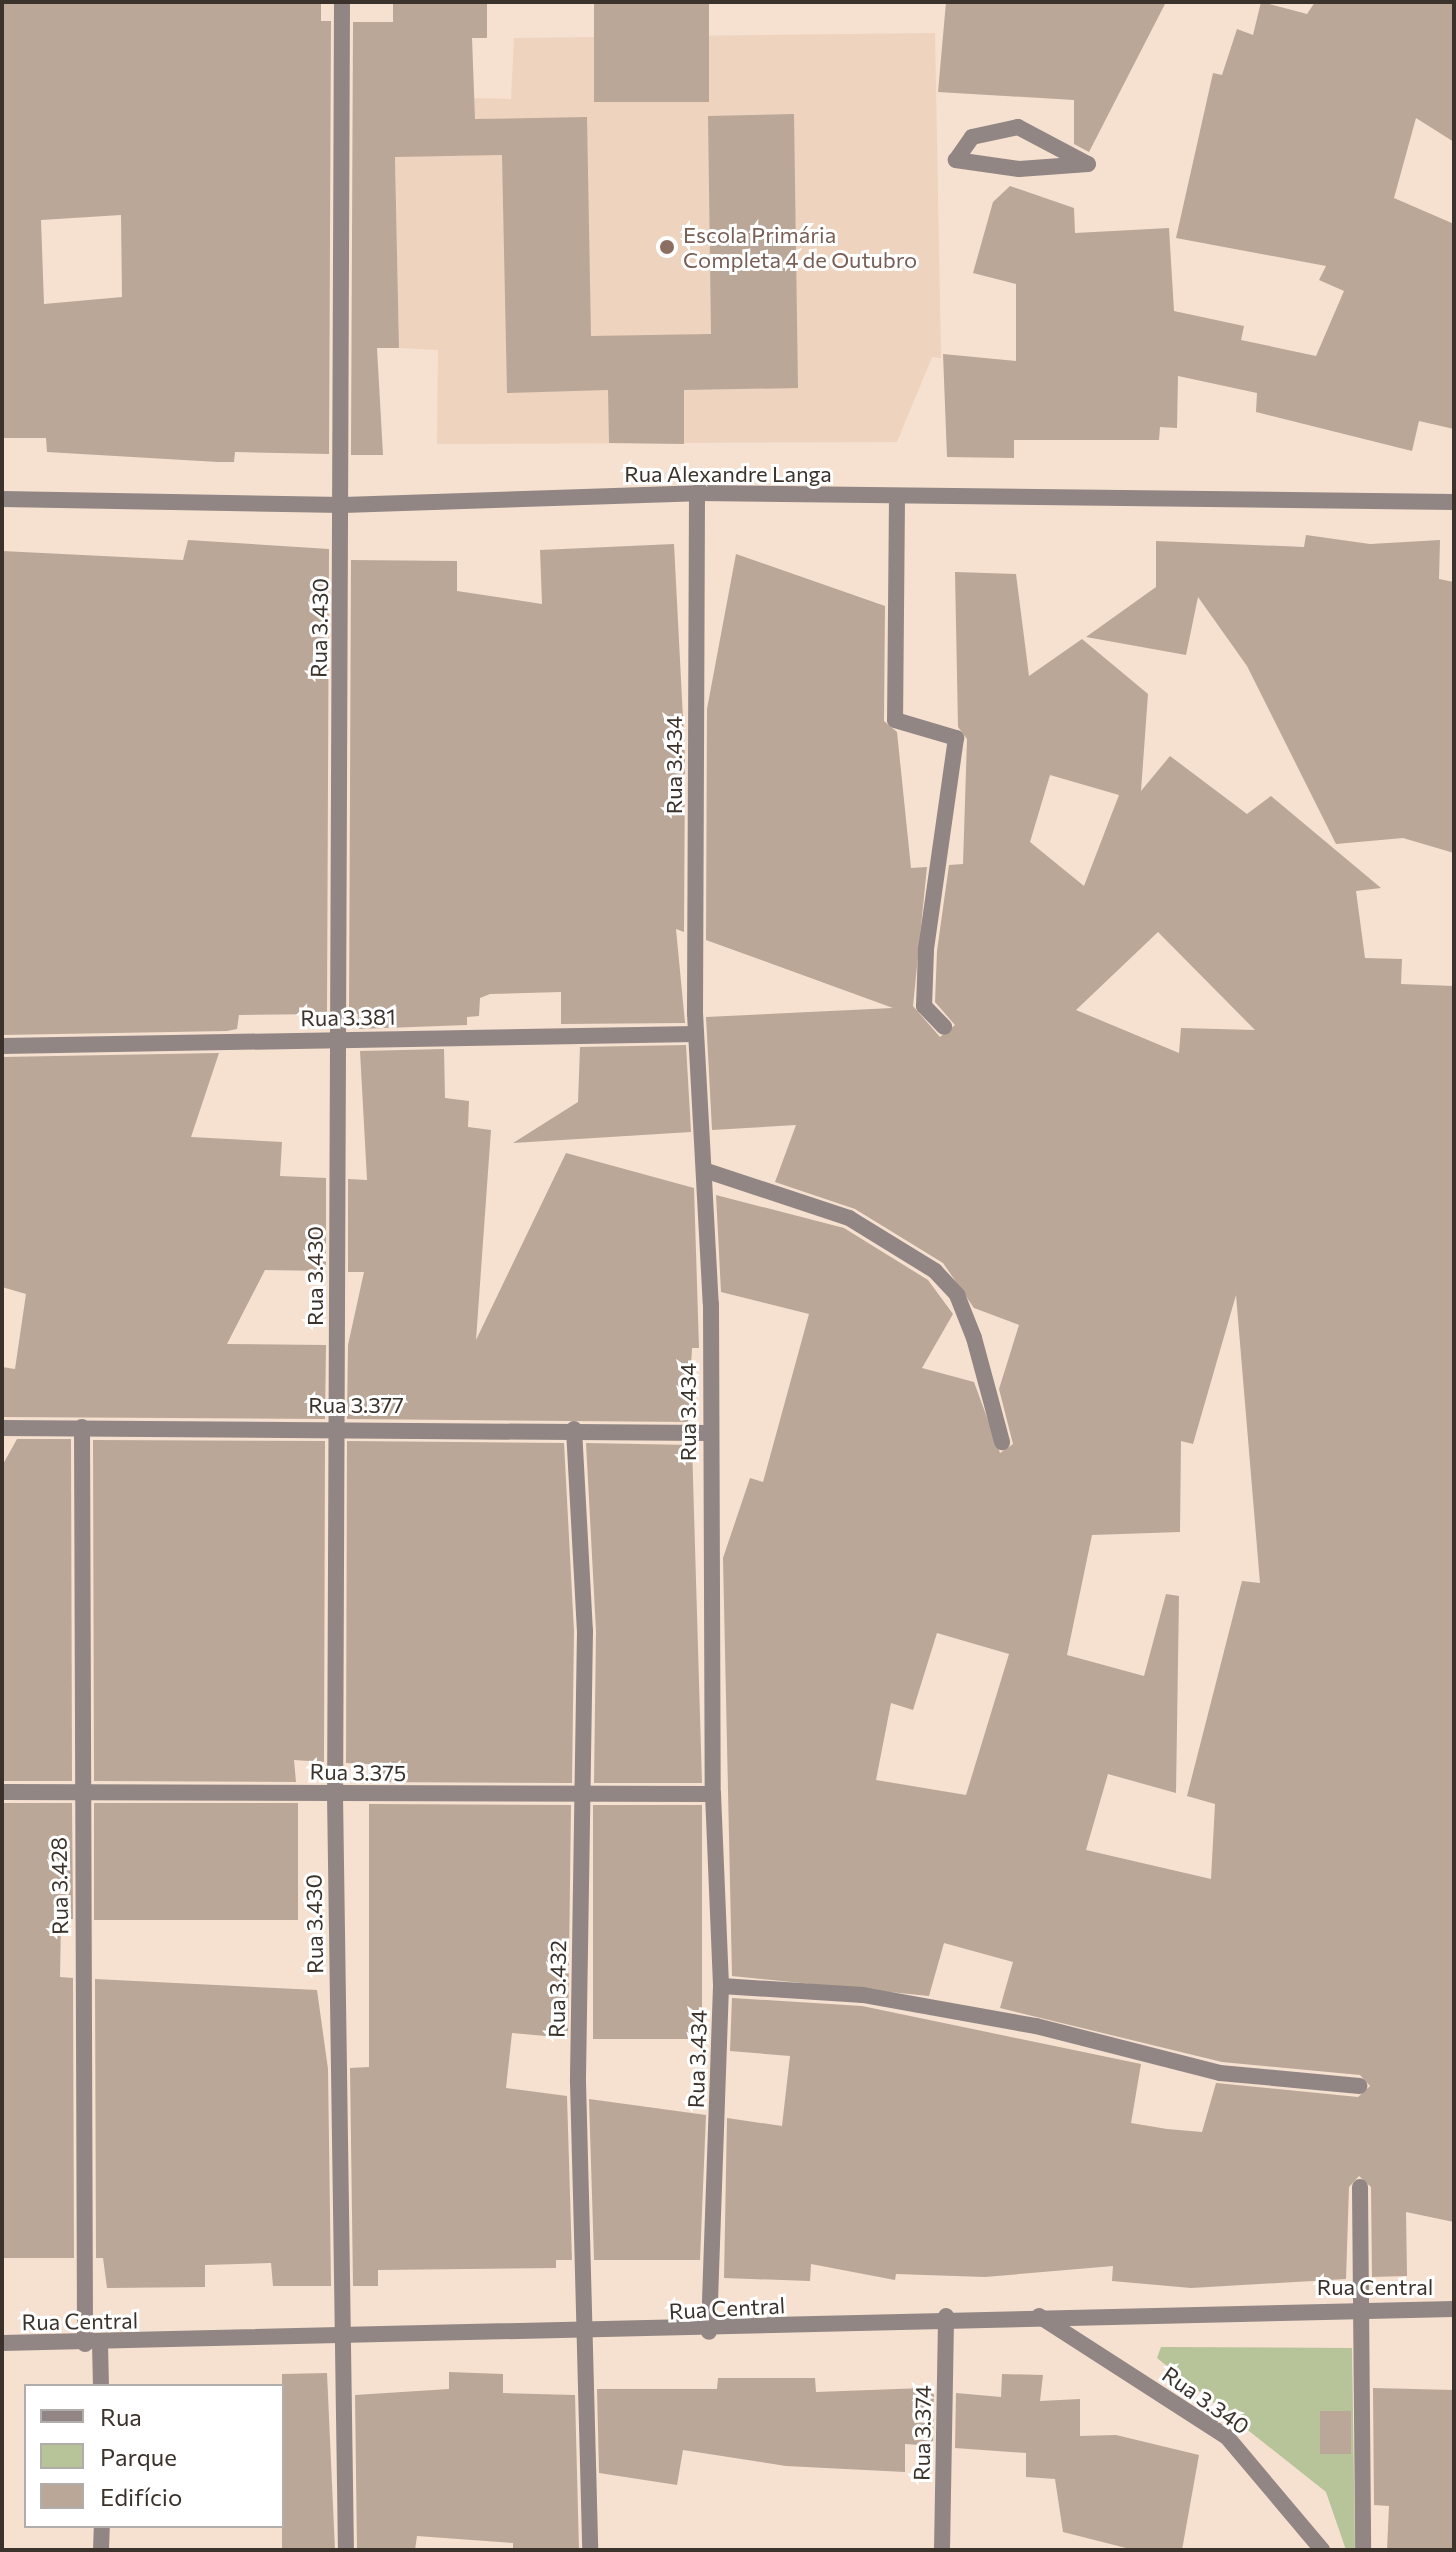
<!DOCTYPE html>
<meta charset="utf-8">
<style>
body{margin:0}
#map{position:relative;width:1456px;height:2552px;overflow:hidden;background:#f6e0d0;font-family:Commissioner,sans-serif}
div>[style]{position:absolute}
.built>*{inset:0;background:#eed3be}
.green>*{inset:0;background:#b7c399}
.building>*{inset:0;background:#bba797;transform-origin:0 0}
.minor>*{height:16px;margin:-8px;padding:0 8px;transform-origin:8px;border-radius:8px;background:#918683}
.tertiary>*{height:16px;margin:-8px;padding:0 8px;transform-origin:8px;border-radius:8px;background:#918683}
.dots>*{width:22px;height:22px;translate:-50% -50%;box-sizing:border-box;border:4px solid #fff;border-radius:50%}
span{translate:-50% -50%;white-space:nowrap;text-align:center;line-height:1.15;-webkit-text-stroke:6px #fff;paint-order:stroke}
.education-label{font-size:22px;color:#785e54}
.left{translate:0 -50%;text-align:left}
.street-label{font-size:22px;color:#3a322b}
.frame{position:absolute;inset:0;border:4px solid #3a322b;pointer-events:none}
.legend{position:absolute;left:24px;top:2384px;width:260px;height:144px;box-sizing:border-box;background:#fff;border:2px solid #b0adaa;margin:0;padding:10px 14px;list-style:none;font-size:24px;color:#3a322b}
.legend li{display:flex;align-items:center;gap:16px;height:40px}
.legend b{width:40px;border:2px solid #b0adaa}
</style>
<div id="map">
<div class="built">
<div style="clip-path:polygon(935px 33px,941px 358px,932px 357px,897px 442px,437px 444px,438px 350px,399px 348px,394px 96px,511px 99px,514px 38px)"></div>
</div>
<div class="green">
<div style="clip-path:polygon(1161px 2347px,1352px 2348px,1355px 2550px,1346px 2550px,1326px 2492px,1157px 2358px)"></div>
</div>
<div class="building">
<div style="clip-path:polygon(evenodd,2px 2px,321px 2px,321px 21px,331px 21px,329px 454px,235px 452px,234px 462px,218px 462px,47px 452px,46px 438px,2px 438px,2px 2px,121px 215px,122px 297px,44px 304px,41px 220px,121px 215px)"></div>
<div style="clip-path:polygon(393px 2px,487px 2px,487px 38px,472px 38px,475px 119px,587px 117px,591px 336px,711px 334px,708px 116px,794px 114px,798px 388px,684px 390px,684px 444px,609px 443px,608px 390px,507px 393px,502px 155px,395px 157px,399px 348px,377px 348px,383px 455px,351px 455px,353px 22px,393px 22px)"></div>
<div style="left:594px;top:2px;width:115px;height:100px"></div>
<div style="clip-path:polygon(946px 2px,1166px 2px,1089px 152px,1074px 144px,1074px 100px,938px 92px)"></div>
<div style="clip-path:polygon(1261px 2px,1307px 14px,1315px 2px,1454px 2px,1454px 142px,1416px 118px,1394px 198px,1454px 224px,1454px 429px,1419px 421px,1412px 451px,1256px 412px,1257px 393px,1178px 376px,1177px 428px,1160px 427px,1159px 440px,1014px 440px,1014px 458px,947px 457px,943px 354px,1016px 361px,1016px 284px,973px 273px,993px 202px,1010px 186px,1074px 208px,1075px 233px,1169px 228px,1174px 311px,1244px 326px,1241px 340px,1316px 356px,1344px 291px,1319px 280px,1326px 266px,1176px 238px,1213px 73px,1222px 75px,1237px 29px,1253px 35px)"></div>
<div style="clip-path:polygon(1306px 535px,1370px 544px,1440px 540px,1439px 579px,1454px 582px,1454px 853px,1403px 838px,1336px 844px,1247px 666px,1198px 597px,1186px 655px,1086px 637px,1156px 587px,1156px 541px,1304px 547px)"></div>
<div style="clip-path:polygon(188px 540px,329px 549px,327px 1014px,239px 1015px,237px 1029px,227px 1031px,2px 1035px,2px 551px,183px 560px)"></div>
<div style="clip-path:polygon(674px 544px,685px 757px,684px 932px,676px 929px,685px 1023px,561px 1024px,561px 992px,490px 994px,480px 998px,479px 1016px,467px 1017px,467px 1025px,359px 1029px,358px 1014px,349px 1014px,351px 560px,457px 561px,457px 591px,542px 604px,540px 550px)"></div>
<div style="clip-path:polygon(evenodd,736px 554px,885px 606px,884px 721px,897px 732px,911px 868px,927px 867px,913px 1006px,940px 1037px,955px 1025px,935px 1002px,937px 951px,949px 865px,963px 864px,967px 739px,958px 727px,955px 572px,1016px 574px,1029px 676px,1082px 639px,1148px 694px,1141px 791px,1170px 756px,1247px 814px,1271px 796px,1381px 888px,1356px 891px,1365px 958px,1402px 959px,1401px 984px,1454px 986px,1454px 2222px,1406px 2212px,1407px 2276px,1372px 2277px,1371px 2187px,1359px 2176px,1349px 2187px,1346px 2279px,1191px 2288px,1112px 2281px,1113px 2266px,985px 2277px,896px 2274px,895px 2280px,811px 2264px,810px 2281px,724px 2278px,727px 2118px,782px 2126px,790px 2056px,730px 2051px,732px 1998px,862px 2006px,1141px 2064px,1131px 2123px,1167px 2129px,1202px 2132px,1216px 2083px,1358px 2097px,1370px 2086px,1360px 2075px,1222px 2062px,1000px 2008px,1013px 1962px,944px 1943px,929px 1996px,732px 1976px,723px 1558px,750px 1478px,763px 1482px,809px 1314px,721px 1292px,716px 1195px,844px 1228px,928px 1280px,953px 1314px,922px 1368px,974px 1382px,1000px 1453px,1013px 1444px,999px 1389px,1019px 1325px,974px 1308px,943px 1263px,855px 1209px,775px 1182px,796px 1125px,712px 1130px,706px 1017px,893px 1008px,706px 940px,707px 709px,736px 554px,1050px 775px,1119px 795px,1084px 886px,1030px 842px,1050px 775px,736px 554px,1158px 932px,1255px 1030px,1181px 1028px,1179px 1053px,1076px 1010px,1158px 932px,736px 554px,1236px 1295px,1260px 1583px,1242px 1581px,1187px 1796px,1215px 1804px,1211px 1879px,1086px 1850px,1108px 1774px,1176px 1793px,1179px 1596px,1166px 1594px,1144px 1676px,1067px 1655px,1092px 1535px,1180px 1532px,1181px 1441px,1193px 1444px,1236px 1295px,736px 554px,937px 1633px,1009px 1654px,966px 1795px,876px 1780px,891px 1703px,913px 1710px,937px 1633px)"></div>
<div style="clip-path:polygon(686px 1045px,691px 1132px,513px 1143px,578px 1102px,580px 1047px)"></div>
<div style="clip-path:polygon(444px 1049px,445px 1098px,469px 1101px,468px 1127px,491px 1130px,476px 1340px,566px 1153px,694px 1188px,699px 1348px,692px 1348px,688px 1422px,347px 1419px,348px 1345px,364px 1272px,348px 1272px,348px 1179px,367px 1180px,360px 1051px)"></div>
<div style="clip-path:polygon(219px 1053px,191px 1137px,282px 1142px,280px 1176px,326px 1178px,326px 1271px,265px 1270px,227px 1344px,326px 1345px,325px 1419px,2px 1417px,2px 1367px,15px 1369px,26px 1294px,2px 1287px,2px 1057px)"></div>
<div style="clip-path:polygon(17px 1439px,71px 1439px,72px 1781px,2px 1781px,2px 1466px)"></div>
<div style="clip-path:polygon(93px 1440px,325px 1441px,324px 1762px,294px 1760px,296px 1782px,94px 1781px)"></div>
<div style="clip-path:polygon(347px 1441px,564px 1443px,574px 1631px,572px 1783px,369px 1782px,369px 1764px,346px 1763px)"></div>
<div style="clip-path:polygon(586px 1443px,692px 1445px,702px 1783px,594px 1783px,596px 1631px)"></div>
<div style="clip-path:polygon(2px 1803px,72px 1803px,73px 1919px,61px 1919px,60px 1977px,73px 1978px,74px 2258px,2px 2258px)"></div>
<div style="left:94px;top:1803px;width:204px;height:117px"></div>
<div style="clip-path:polygon(369px 1804px,571px 1805px,568px 2038px,512px 2033px,506px 2088px,567px 2096px,572px 2260px,556px 2260px,556px 2268px,378px 2270px,378px 2286px,353px 2286px,350px 2068px,369px 2067px)"></div>
<div style="left:593px;top:1805px;width:109px;height:234px"></div>
<div style="clip-path:polygon(95px 1979px,317px 1990px,328px 2069px,331px 2286px,273px 2286px,271px 2263px,205px 2265px,205px 2287px,107px 2288px,103px 2258px,96px 2258px)"></div>
<div style="clip-path:polygon(589px 2099px,706px 2115px,700px 2260px,594px 2260px)"></div>
<div style="clip-path:polygon(449px 2372px,503px 2374px,503px 2393px,575px 2395px,579px 2550px,513px 2550px,513px 2543px,417px 2536px,415px 2550px,357px 2550px,355px 2395px,449px 2389px)"></div>
<div style="clip-path:polygon(327px 2373px,335px 2550px,282px 2550px,282px 2374px)"></div>
<div style="clip-path:polygon(1002px 2374px,1043px 2375px,1040px 2401px,1080px 2399px,1080px 2436px,1116px 2435px,1199px 2455px,1182px 2550px,1134px 2550px,1063px 2532px,1055px 2479px,1026px 2477px,1026px 2453px,955px 2448px,956px 2393px,1001px 2397px)"></div>
<div style="clip-path:polygon(718px 2378px,815px 2378px,816px 2392px,924px 2388px,934px 2392px,933px 2446px,905px 2444px,905px 2472px,786px 2466px,683px 2450px,677px 2485px,599px 2473px,597px 2389px,717px 2389px)"></div>
<div style="clip-path:polygon(1373px 2388px,1454px 2390px,1454px 2550px,1387px 2550px,1389px 2506px,1374px 2505px)"></div>
<div style="left:1320px;top:2411px;width:31px;height:43px"></div>
</div>
<div class="minor">
<div style="left:342px;top:2px;width:1792px;rotate:90.22deg"></div>
<div style="left:335px;top:1794px;width:756px;rotate:89.17deg"></div>
<div style="left:1018px;top:127px;width:79px;rotate:27.9deg"></div>
<div style="left:1088px;top:164px;width:69px;rotate:175.9deg"></div>
<div style="left:1019px;top:169px;width:64px;rotate:-171.9deg"></div>
<div style="left:956px;top:160px;width:28px;rotate:-55deg"></div>
<div style="left:972px;top:137px;width:47px;rotate:-12.3deg"></div>
<div style="left:697px;top:493px;width:520px;rotate:90.22deg"></div>
<div style="left:695px;top:1013px;width:291px;rotate:86.9deg"></div>
<div style="left:711px;top:1304px;width:490px;rotate:89.8deg"></div>
<div style="left:713px;top:1794px;width:192px;rotate:87.6deg"></div>
<div style="left:721px;top:1986px;width:346px;rotate:92deg"></div>
<div style="left:897px;top:497px;width:223px;rotate:90.5deg"></div>
<div style="left:895px;top:720px;width:64px;rotate:16.4deg"></div>
<div style="left:956px;top:738px;width:214px;rotate:98.1deg"></div>
<div style="left:926px;top:950px;width:56px;rotate:92deg"></div>
<div style="left:924px;top:1006px;width:29px;rotate:46deg"></div>
<div style="left:2px;top:1046px;width:694px;rotate:-0.99deg"></div>
<div style="left:707px;top:1171px;width:150px;rotate:18.3deg"></div>
<div style="left:849px;top:1218px;width:101px;rotate:31.6deg"></div>
<div style="left:935px;top:1271px;width:33px;rotate:47deg"></div>
<div style="left:957px;top:1295px;width:46px;rotate:68.4deg"></div>
<div style="left:974px;top:1338px;width:108px;rotate:74.9deg"></div>
<div style="left:82px;top:1427px;width:917px;rotate:89.81deg"></div>
<div style="left:2px;top:1428px;width:707px;rotate:0.41deg"></div>
<div style="left:574px;top:1429px;width:202px;rotate:86.9deg"></div>
<div style="left:585px;top:1631px;width:451px;rotate:90.9deg"></div>
<div style="left:578px;top:2082px;width:468px;rotate:88.5deg"></div>
<div style="left:2px;top:1792px;width:711px;rotate:0.16deg"></div>
<div style="left:721px;top:1986px;width:142px;rotate:3.6deg"></div>
<div style="left:863px;top:1995px;width:176px;rotate:10.2deg"></div>
<div style="left:1036px;top:2026px;width:190px;rotate:14.3deg"></div>
<div style="left:1220px;top:2073px;width:140px;rotate:5.3deg"></div>
<div style="left:1360px;top:2187px;width:363px;rotate:89.5deg"></div>
<div style="left:1039px;top:2316px;width:224px;rotate:32.8deg"></div>
<div style="left:1227px;top:2437px;width:148px;rotate:49.9deg"></div>
<div style="left:100px;top:2343px;width:43px;rotate:88.7deg"></div>
<div style="left:101px;top:2550px;width:24px;rotate:-88deg"></div>
<div style="left:942px;top:2550px;width:234px;rotate:-89deg"></div>
</div>
<div class="tertiary">
<div style="left:2px;top:499px;width:341px;rotate:1deg"></div>
<div style="left:343px;top:505px;width:354px;rotate:-1.9deg"></div>
<div style="left:697px;top:493px;width:757px;rotate:0.68deg"></div>
<div style="left:2px;top:2343px;width:1452px;rotate:-1.34deg"></div>
</div>
<div class="dots">
<div style="left:667px;top:247px;background:#8d6e63"></div>
</div>
<div class="education-label">
<span class="left" style="left:683px;top:247px">Escola Primária<br>Completa 4 de Outubro</span>
</div>
<div class="street-label">
<span style="left:728px;top:474px">Rua Alexandre Langa</span>
<span style="left:319px;top:628px;rotate:-89deg">Rua 3.430</span>
<span style="left:674px;top:765px;rotate:-90deg">Rua 3.434</span>
<span style="left:348px;top:1017px;rotate:-1deg">Rua 3.381</span>
<span style="left:315px;top:1276px;rotate:-90deg">Rua 3.430</span>
<span style="left:356px;top:1405px">Rua 3.377</span>
<span style="left:688px;top:1412px;rotate:-90deg">Rua 3.434</span>
<span style="left:358px;top:1772px;rotate:1deg">Rua 3.375</span>
<span style="left:59px;top:1886px;rotate:-91deg">Rua 3.428</span>
<span style="left:314px;top:1924px;rotate:-91deg">Rua 3.430</span>
<span style="left:557px;top:1989px;rotate:-89deg">Rua 3.432</span>
<span style="left:697px;top:2059px;rotate:-88deg">Rua 3.434</span>
<span style="left:1375px;top:2287px">Rua Central</span>
<span style="left:727px;top:2308px;rotate:-3deg">Rua Central</span>
<span style="left:80px;top:2321px;rotate:-1deg">Rua Central</span>
<span style="left:1206px;top:2400px;rotate:35deg">Rua 3.340</span>
<span style="left:922px;top:2433px;rotate:-89deg">Rua 3.374</span>
</div>
<div class="frame"></div>
<ul class="legend">
<li><b style="height:10px;background:#918683"></b>Rua</li>
<li><b style="height:22px;background:#b7c399"></b>Parque</li>
<li><b style="height:22px;background:#bba797"></b>Edifício</li>
</ul>
</div>
